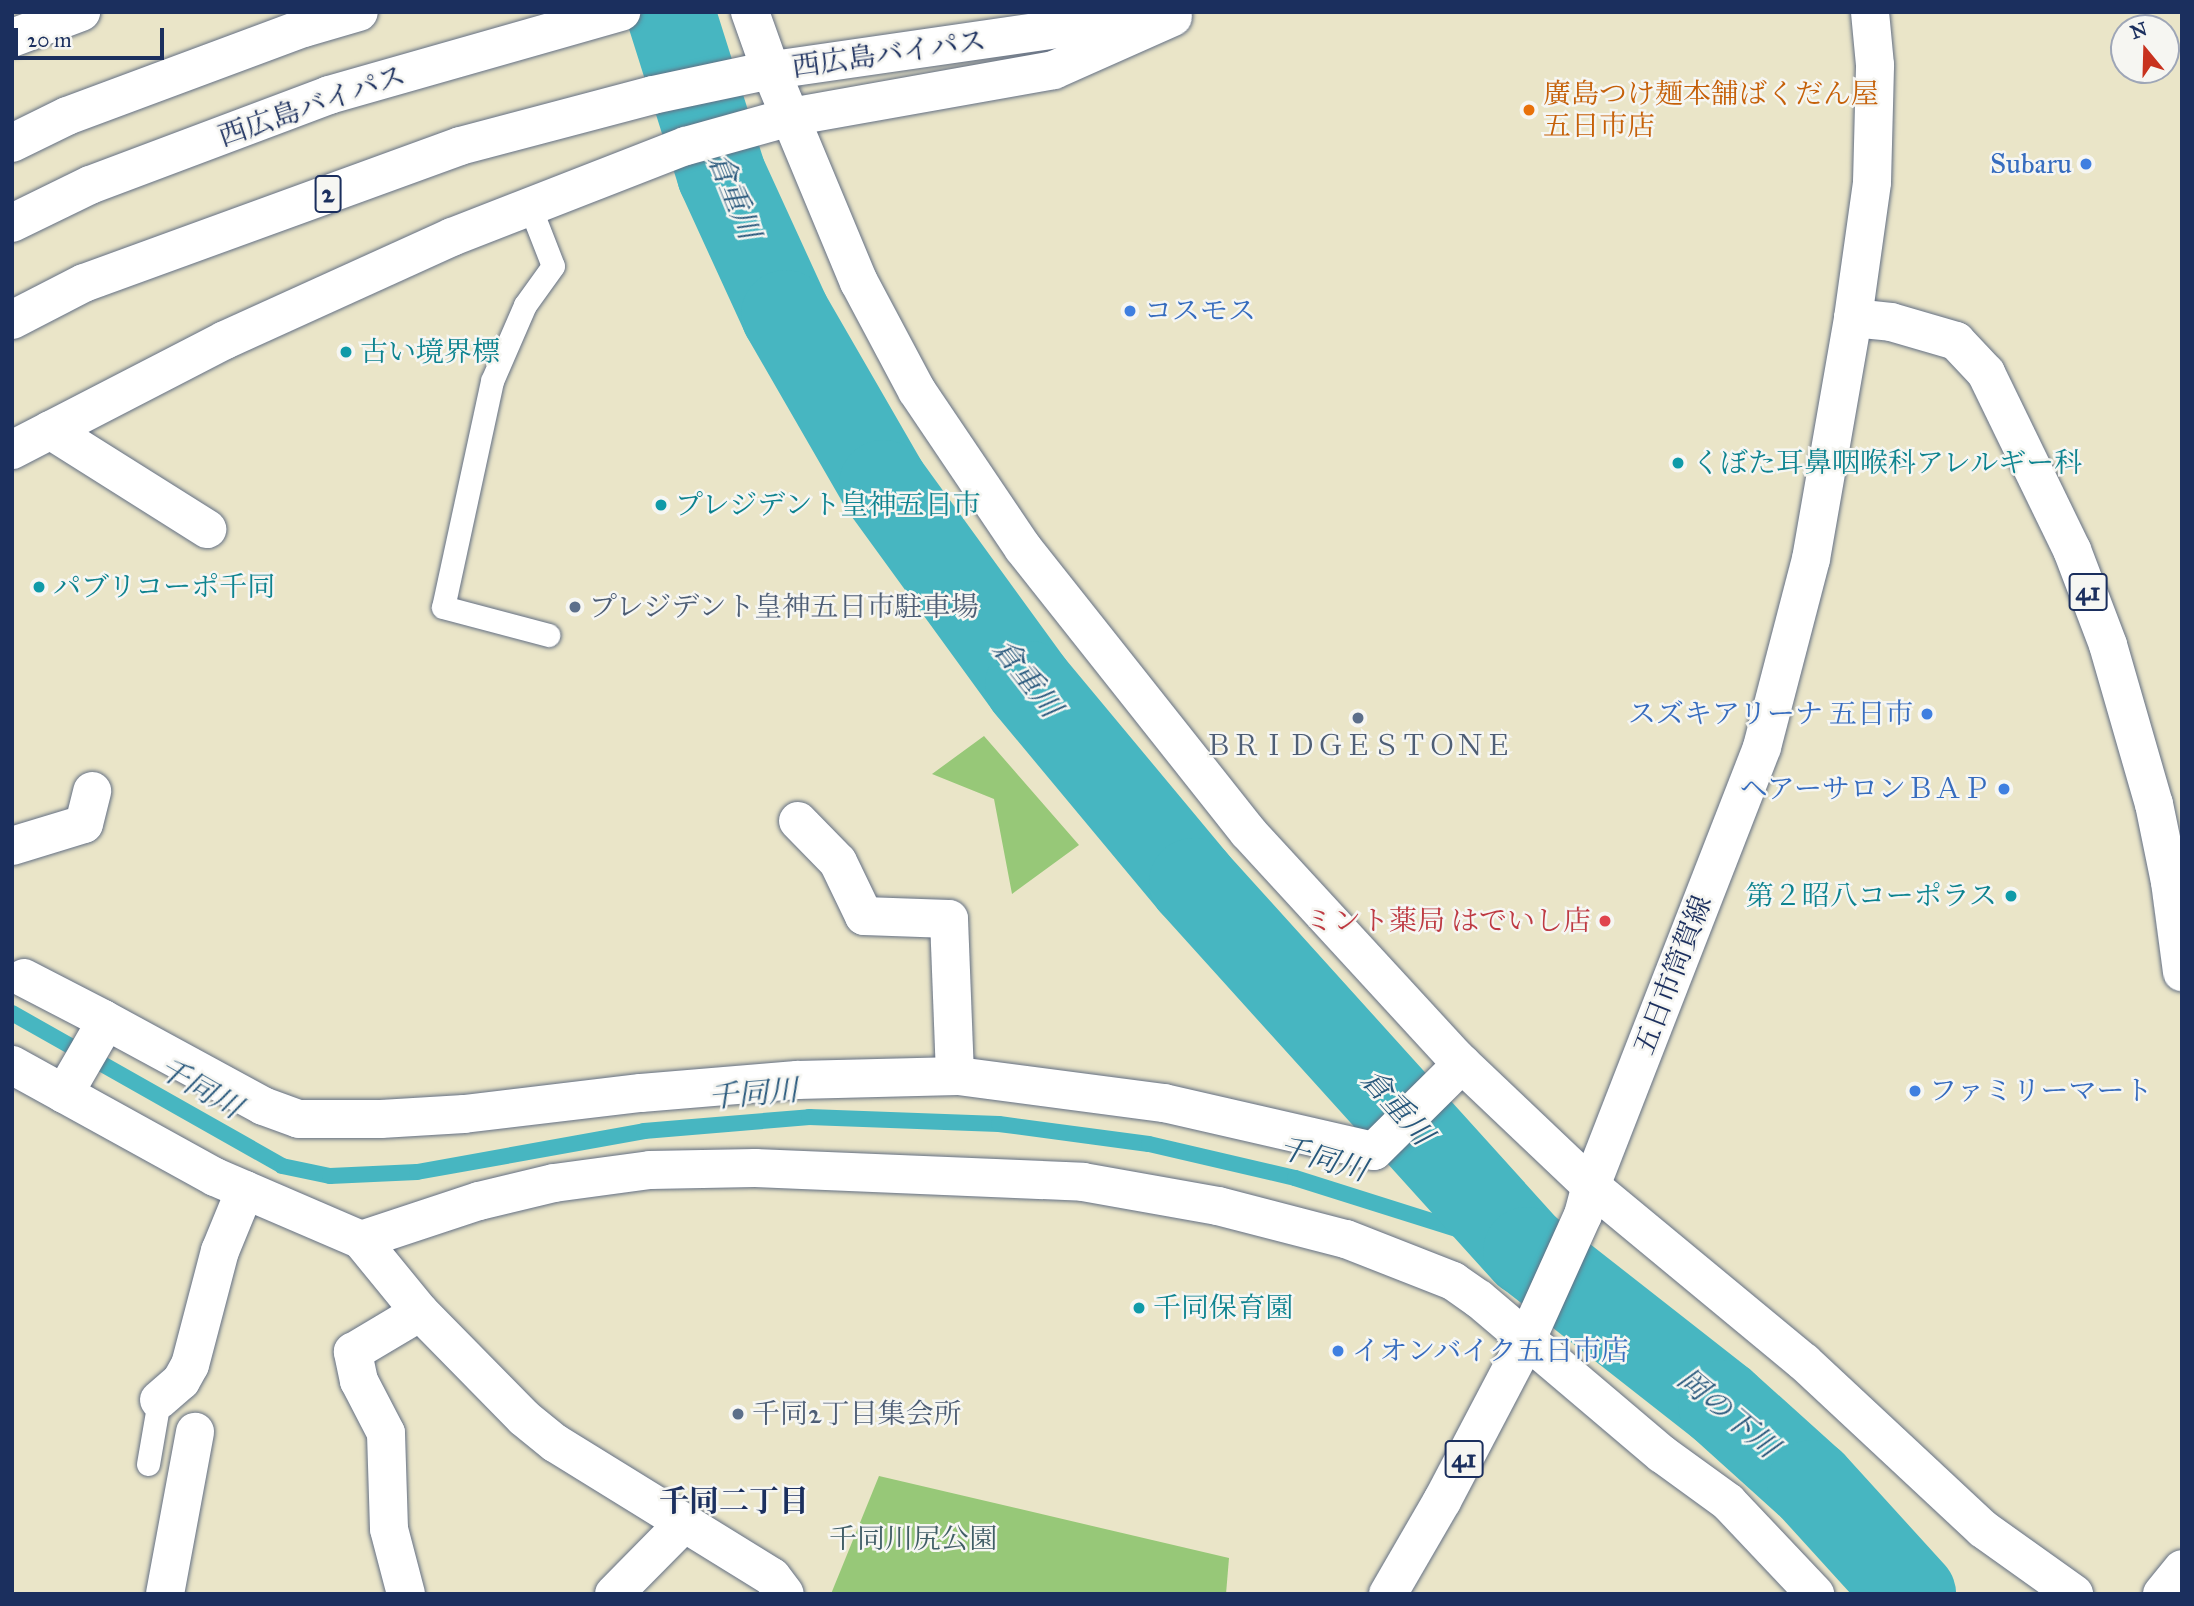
<!DOCTYPE html>
<meta charset="utf-8">
<style>
body{margin:0}
#map{position:relative;width:2194px;height:1606px;overflow:hidden;background:#eae5c8;font-family:"IM FELL Great Primer","Noto Serif JP",serif}
div>[style]{position:absolute}
.green>*{inset:0;background:#97c878}
.stream>*{height:16px;margin:-8px;padding:0 8px;transform-origin:8px;border-radius:8px;background:#47b6c1}
.river>*{height:89px;margin:-44.5px;padding:0 44.5px;transform-origin:44.5px;border-radius:44.5px;background:#47b6c1}
.roads{filter:drop-shadow(0 0 2px #636f83) drop-shadow(0 0 2px #636f83)}
.lane>*{height:23px;margin:-11.5px;padding:0 11.5px;transform-origin:11.5px;border-radius:11.5px;background:#fff}
.street>*{height:38px;margin:-19px;padding:0 19px;transform-origin:19px;border-radius:19px;background:#fff}
.secondary>*{height:38px;margin:-19px;padding:0 19px;transform-origin:19px;border-radius:19px;background:#fff}
.primary>*{height:38px;margin:-19px;padding:0 19px;transform-origin:19px;border-radius:19px;background:#fff}
.highway>*{height:38px;margin:-19px;padding:0 19px;transform-origin:19px;border-radius:19px;background:#fff}
.dots>*{width:19px;height:19px;translate:-50% -50%;box-sizing:border-box;border:4px solid #f6f6f2;border-radius:50%}
span{translate:-50% -50%;white-space:nowrap;text-align:center;line-height:1.15;-webkit-text-stroke:5px #f6f6f2;paint-order:stroke}
.shield-label span{padding:2px 5px;background:#f6f6f2;border:2px solid;border-radius:5px;-webkit-text-stroke-width:0}
.shield-label{font-size:26px;color:#1b2f5e;font-weight:700}
.street-label{font-size:28px;color:#1b2f5e}
.food-label{font-size:28px;color:#c56008}
.left{translate:0 -50%;text-align:left}
.shop-label{font-size:28px;color:#366cbe}
.right{translate:-100% -50%;text-align:right}
.culture-label{font-size:28px;color:#0d838f}
.service-label{font-size:28px;color:#4e5e75}
.health-label{font-size:28px;color:#be3a42}
.park-label{font-size:28px;color:#405d66}
.water-label{font-size:30px;color:#28587c;font-style:italic}
.neighbourhood-label{font-size:30px;color:#1b2f5e;font-weight:700}
.frame{position:absolute;inset:0;border:14px solid #1b2f5e;pointer-events:none}
.north{position:absolute;left:2110px;top:14px;width:70px;height:70px;box-sizing:border-box;background:#f6f6f2;border:2px solid #9ea6b7;border-radius:50%;rotate:341deg;font-size:19px;font-weight:700;line-height:28px;text-align:center;color:#1b2f5e}
.north::after{content:'';display:block;margin:auto;width:24px;height:32px;background:#c8321e;clip-path:polygon(50% 0,100% 100%,50% 72%,0 100%)}
.scale{position:absolute;left:14px;top:28px;width:150px;height:32px;box-sizing:border-box;border:4px solid #1b2f5e;border-top:0;padding-left:9px;font-size:21px;line-height:24px;white-space:nowrap;color:#1b2f5e;-webkit-text-stroke:5px #f6f6f2;paint-order:stroke}
</style>
<div id="map">
<div class="green">
<div style="clip-path:polygon(984px 736px,1079px 845px,1012px 894px,994px 799px,932px 774px)"></div>
<div style="clip-path:polygon(879px 1476px,1229px 1558px,1226px 1594px,831px 1594px)"></div>
</div>
<div class="stream">
<div style="left:12px;top:1013px;width:310px;rotate:29.5deg"></div>
<div style="left:282px;top:1166px;width:49px;rotate:11.8deg"></div>
<div style="left:330px;top:1176px;width:87px;rotate:-2.6deg"></div>
<div style="left:417px;top:1172px;width:231px;rotate:-10.2deg"></div>
<div style="left:644px;top:1131px;width:166px;rotate:-4.8deg"></div>
<div style="left:809px;top:1117px;width:190px;rotate:2.1deg"></div>
<div style="left:999px;top:1124px;width:151px;rotate:7.6deg"></div>
<div style="left:1149px;top:1144px;width:150px;rotate:13.1deg"></div>
<div style="left:1295px;top:1178px;width:243px;rotate:17.5deg"></div>
</div>
<div class="river">
<div style="left:670px;top:12px;width:170px;rotate:72.5deg"></div>
<div style="left:721px;top:174px;width:154px;rotate:65.4deg"></div>
<div style="left:785px;top:314px;width:196px;rotate:60deg"></div>
<div style="left:883px;top:484px;width:248px;rotate:54deg"></div>
<div style="left:1029px;top:685px;width:256px;rotate:50.2deg"></div>
<div style="left:1193px;top:882px;width:498px;rotate:47.9deg"></div>
<div style="left:1527px;top:1251px;width:248px;rotate:38.1deg"></div>
<div style="left:1722px;top:1404px;width:120px;rotate:42deg"></div>
<div style="left:1811px;top:1484px;width:149px;rotate:47.7deg"></div>
</div>
<div class="roads">
<div class="lane">
<div style="left:530px;top:207px;width:63px;rotate:68.7deg"></div>
<div style="left:553px;top:266px;width:48px;rotate:125.7deg"></div>
<div style="left:525px;top:305px;width:83px;rotate:113.5deg"></div>
<div style="left:492px;top:381px;width:231px;rotate:102.2deg"></div>
<div style="left:443px;top:607px;width:109px;rotate:14.9deg"></div>
<div style="left:148px;top:1464px;width:65px;rotate:-80.2deg"></div>
</div>
<div class="street">
<div style="left:50px;top:430px;width:186px;rotate:32.2deg"></div>
<div style="left:12px;top:450px;width:240px;rotate:-27.3deg"></div>
<div style="left:225px;top:340px;width:249px;rotate:-24.4deg"></div>
<div style="left:452px;top:237px;width:251px;rotate:-21.3deg"></div>
<div style="left:686px;top:146px;width:108px;rotate:-15.6deg"></div>
<div style="left:790px;top:117px;width:268px;rotate:-10.1deg"></div>
<div style="left:1054px;top:70px;width:130px;rotate:-24deg"></div>
<div style="left:798px;top:821px;width:57px;rotate:45.7deg"></div>
<div style="left:838px;top:862px;width:60px;rotate:64.3deg"></div>
<div style="left:864px;top:916px;width:85px;rotate:2deg"></div>
<div style="left:949px;top:919px;width:157px;rotate:87.8deg"></div>
<div style="left:12px;top:846px;width:75px;rotate:-17deg"></div>
<div style="left:84px;top:824px;width:34px;rotate:-76deg"></div>
<div style="left:24px;top:978px;width:89px;rotate:27.4deg"></div>
<div style="left:103px;top:1019px;width:11px;rotate:100deg"></div>
<div style="left:101px;top:1030px;width:74px;rotate:120deg"></div>
<div style="left:103px;top:1019px;width:182px;rotate:28.5deg"></div>
<div style="left:263px;top:1106px;width:38px;rotate:20deg"></div>
<div style="left:299px;top:1119px;width:82px"></div>
<div style="left:381px;top:1119px;width:83px;rotate:-3.4deg"></div>
<div style="left:464px;top:1114px;width:178px;rotate:-6.8deg"></div>
<div style="left:641px;top:1093px;width:157px;rotate:-4.8deg"></div>
<div style="left:797px;top:1080px;width:161px;rotate:-1.4deg"></div>
<div style="left:958px;top:1076px;width:208px;rotate:7.5deg"></div>
<div style="left:1164px;top:1103px;width:215px;rotate:12.9deg"></div>
<div style="left:1374px;top:1151px;width:124px;rotate:-44.7deg"></div>
<div style="left:12px;top:1065px;width:232px;rotate:28.9deg"></div>
<div style="left:215px;top:1177px;width:159px;rotate:23.3deg"></div>
<div style="left:361px;top:1240px;width:93px;rotate:50.7deg"></div>
<div style="left:420px;top:1312px;width:148px;rotate:45.5deg"></div>
<div style="left:524px;top:1418px;width:40px;rotate:39deg"></div>
<div style="left:555px;top:1443px;width:255px;rotate:31.7deg"></div>
<div style="left:772px;top:1577px;width:21px;rotate:53deg"></div>
<div style="left:361px;top:1240px;width:124px;rotate:-18.3deg"></div>
<div style="left:479px;top:1201px;width:77px;rotate:-13.5deg"></div>
<div style="left:554px;top:1183px;width:97px;rotate:-7.7deg"></div>
<div style="left:650px;top:1170px;width:105px;rotate:-1.1deg"></div>
<div style="left:755px;top:1168px;width:328px;rotate:2.4deg"></div>
<div style="left:1083px;top:1182px;width:137px;rotate:10.1deg"></div>
<div style="left:1218px;top:1206px;width:132px;rotate:14.5deg"></div>
<div style="left:1346px;top:1239px;width:115px;rotate:21.4deg"></div>
<div style="left:1453px;top:1281px;width:32px;rotate:35deg"></div>
<div style="left:1479px;top:1299px;width:240px;rotate:40.3deg"></div>
<div style="left:1662px;top:1454px;width:82px;rotate:36deg"></div>
<div style="left:1728px;top:1502px;width:127px;rotate:46.6deg"></div>
<div style="left:159px;top:1400px;width:29px;rotate:-41deg"></div>
<div style="left:181px;top:1381px;width:18px;rotate:-61deg"></div>
<div style="left:190px;top:1365px;width:118px;rotate:-75.3deg"></div>
<div style="left:220px;top:1251px;width:66px;rotate:-67.7deg"></div>
<div style="left:165px;top:1594px;width:165px;rotate:-79.5deg"></div>
<div style="left:406px;top:1594px;width:67px;rotate:-104.7deg"></div>
<div style="left:389px;top:1529px;width:96px;rotate:-91.8deg"></div>
<div style="left:386px;top:1433px;width:59px;rotate:-117.4deg"></div>
<div style="left:359px;top:1381px;width:30px;rotate:-102deg"></div>
<div style="left:353px;top:1352px;width:78px;rotate:-30.8deg"></div>
<div style="left:614px;top:1594px;width:100px;rotate:-45.4deg"></div>
</div>
<div class="secondary">
<div style="left:750px;top:12px;width:63px;rotate:70.4deg"></div>
<div style="left:771px;top:71px;width:229px;rotate:67.4deg"></div>
<div style="left:859px;top:282px;width:123px;rotate:62deg"></div>
<div style="left:917px;top:391px;width:189px;rotate:56deg"></div>
<div style="left:1023px;top:548px;width:362px;rotate:51.6deg"></div>
<div style="left:1248px;top:832px;width:309px;rotate:47.4deg"></div>
<div style="left:1457px;top:1059px;width:185px;rotate:43.5deg"></div>
<div style="left:1591px;top:1186px;width:276px;rotate:39.6deg"></div>
<div style="left:1804px;top:1362px;width:245px;rotate:43deg"></div>
<div style="left:1983px;top:1529px;width:112px;rotate:35.5deg"></div>
</div>
<div class="primary">
<div style="left:1853px;top:318px;width:38px;rotate:6deg"></div>
<div style="left:1891px;top:322px;width:68px;rotate:16.3deg"></div>
<div style="left:1956px;top:341px;width:44px;rotate:46.8deg"></div>
<div style="left:1986px;top:373px;width:197px;rotate:64.1deg"></div>
<div style="left:2072px;top:550px;width:102px;rotate:69.2deg"></div>
<div style="left:2108px;top:645px;width:166px;rotate:73.9deg"></div>
<div style="left:2154px;top:804px;width:80px;rotate:78.4deg"></div>
<div style="left:2170px;top:882px;width:91px;rotate:82.4deg"></div>
<div style="left:1388px;top:1594px;width:108px;rotate:-59.9deg"></div>
<div style="left:1442px;top:1501px;width:181px;rotate:-62.3deg"></div>
<div style="left:1526px;top:1341px;width:138px;rotate:-65.7deg"></div>
<div style="left:1583px;top:1215px;width:30px;rotate:-75deg"></div>
<div style="left:1591px;top:1186px;width:471px;rotate:-68.7deg"></div>
<div style="left:1762px;top:747px;width:194px;rotate:-75.4deg"></div>
<div style="left:1811px;top:559px;width:245px;rotate:-80.1deg"></div>
<div style="left:1853px;top:318px;width:137px;rotate:-82deg"></div>
<div style="left:1872px;top:182px;width:117px;rotate:-88.5deg"></div>
<div style="left:1875px;top:65px;width:53px;rotate:-95.4deg"></div>
<div style="left:2162px;top:1594px;width:32px;rotate:-51deg"></div>
</div>
<div class="highway">
<div style="left:12px;top:38px;width:74px;rotate:-20.6deg"></div>
<div style="left:12px;top:143px;width:61px;rotate:-26.1deg"></div>
<div style="left:67px;top:116px;width:253px;rotate:-20.4deg"></div>
<div style="left:304px;top:28px;width:57px;rotate:-16.2deg"></div>
<div style="left:12px;top:223px;width:87px;rotate:-26deg"></div>
<div style="left:90px;top:185px;width:255px;rotate:-20.6deg"></div>
<div style="left:329px;top:95px;width:304px;rotate:-15.9deg"></div>
<div style="left:12px;top:320px;width:81px;rotate:-27.2deg"></div>
<div style="left:84px;top:283px;width:400px;rotate:-20deg"></div>
<div style="left:460px;top:146px;width:200px;rotate:-14.8deg"></div>
<div style="left:653px;top:95px;width:116px;rotate:-12deg"></div>
<div style="left:766px;top:71px;width:411px;rotate:-8.2deg"></div>
</div>
</div>
<div class="dots">
<div style="left:1529px;top:110px;background:#e8710a"></div>
<div style="left:2086px;top:164px;background:#3f7fe0"></div>
<div style="left:1130px;top:311px;background:#3f7fe0"></div>
<div style="left:346px;top:352px;background:#0f9aa8"></div>
<div style="left:1678px;top:463px;background:#0f9aa8"></div>
<div style="left:661px;top:505px;background:#0f9aa8"></div>
<div style="left:39px;top:587px;background:#0f9aa8"></div>
<div style="left:575px;top:607px;background:#5c6f8a"></div>
<div style="left:1927px;top:714px;background:#3f7fe0"></div>
<div style="left:1358px;top:718px;background:#5c6f8a"></div>
<div style="left:2004px;top:789px;background:#3f7fe0"></div>
<div style="left:2011px;top:896px;background:#0f9aa8"></div>
<div style="left:1605px;top:921px;background:#e0444e"></div>
<div style="left:1915px;top:1091px;background:#3f7fe0"></div>
<div style="left:1139px;top:1308px;background:#0f9aa8"></div>
<div style="left:1338px;top:1351px;background:#3f7fe0"></div>
<div style="left:738px;top:1414px;background:#5c6f8a"></div>
</div>
<div class="shield-label">
<span style="left:328px;top:194px">2</span>
<span style="left:2088px;top:592px">41</span>
<span style="left:1464px;top:1459px">41</span>
</div>
<div class="street-label">
<span style="left:889px;top:54px;rotate:-8deg">西広島バイパス</span>
<span style="left:312px;top:106px;rotate:-19deg">西広島バイパス</span>
<span style="left:1673px;top:975px;rotate:-69deg">五日市筒賀線</span>
</div>
<div class="food-label">
<span class="left" style="left:1543px;top:110px">廣島つけ麺本舗ばくだん屋<br>五日市店</span>
</div>
<div class="shop-label">
<span class="right" style="left:2072px;top:164px">Subaru</span>
<span class="left" style="left:1144px;top:311px">コスモス</span>
<span class="right" style="left:1913px;top:714px">スズキアリーナ 五日市</span>
<span class="right" style="left:1990px;top:789px">ヘアーサロンＢＡＰ</span>
<span class="left" style="left:1929px;top:1091px">ファミリーマート</span>
<span class="left" style="left:1352px;top:1351px">イオンバイク五日市店</span>
</div>
<div class="culture-label">
<span class="left" style="left:360px;top:352px">古い境界標</span>
<span class="left" style="left:1692px;top:463px">くぼた耳鼻咽喉科アレルギー科</span>
<span class="left" style="left:675px;top:505px">プレジデント皇神五日市</span>
<span class="left" style="left:53px;top:587px">パブリコーポ千同</span>
<span class="right" style="left:1997px;top:896px">第２昭八コーポラス</span>
<span class="left" style="left:1153px;top:1308px">千同保育園</span>
</div>
<div class="service-label">
<span class="left" style="left:589px;top:607px">プレジデント皇神五日市駐車場</span>
<span style="left:1358px;top:746px">ＢＲＩＤＧＥＳＴＯＮＥ</span>
<span class="left" style="left:752px;top:1414px">千同2丁目集会所</span>
</div>
<div class="health-label">
<span class="right" style="left:1591px;top:921px">ミント薬局 はでいし店</span>
</div>
<div class="park-label">
<span style="left:913px;top:1539px">千同川尻公園</span>
</div>
<div class="water-label">
<span style="left:734px;top:196px;rotate:68deg">倉重川</span>
<span style="left:1027px;top:678px;rotate:52deg">倉重川</span>
<span style="left:200px;top:1088px;rotate:30deg">千同川</span>
<span style="left:753px;top:1094px;rotate:-5deg">千同川</span>
<span style="left:1397px;top:1107px;rotate:48deg">倉重川</span>
<span style="left:1323px;top:1159px;rotate:16deg">千同川</span>
<span style="left:1728px;top:1413px;rotate:40deg">岡の下川</span>
</div>
<div class="neighbourhood-label">
<span style="left:734px;top:1501px">千同二丁目</span>
</div>
<div class="frame"></div>
<div class="north">N</div>
<div class="scale">20 m</div>
</div>
